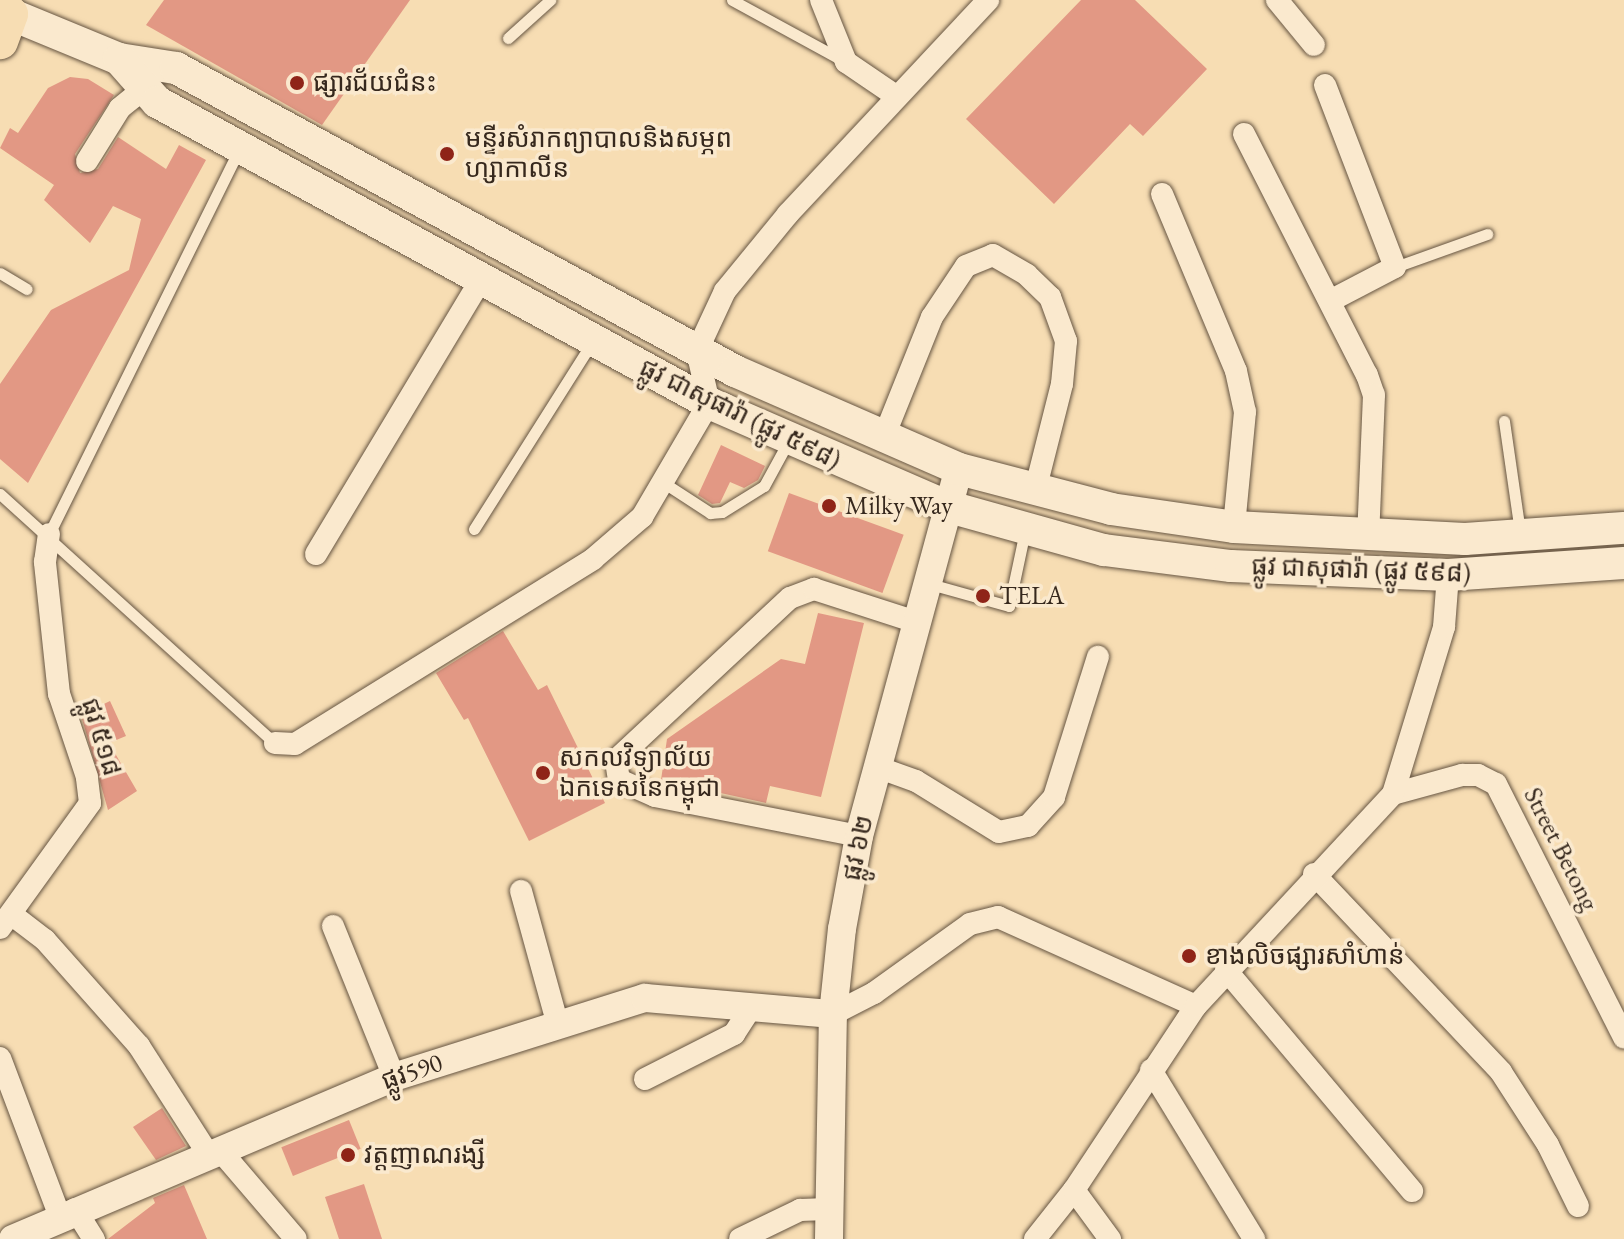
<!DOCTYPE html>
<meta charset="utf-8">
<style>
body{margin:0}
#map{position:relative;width:1624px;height:1239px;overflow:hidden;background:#f7ddb3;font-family:"EB Garamond","Noto Sans Khmer",serif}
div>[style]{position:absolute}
.building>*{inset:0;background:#e29884;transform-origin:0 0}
.roads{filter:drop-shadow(0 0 2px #665542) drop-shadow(0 0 2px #665542)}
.service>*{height:11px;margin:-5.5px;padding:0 5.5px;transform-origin:5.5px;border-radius:5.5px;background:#fae9ce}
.minor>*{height:22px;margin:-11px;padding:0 11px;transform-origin:11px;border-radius:11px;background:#fae9ce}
.tertiary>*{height:28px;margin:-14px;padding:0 14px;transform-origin:14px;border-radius:14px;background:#fae9ce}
.secondary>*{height:32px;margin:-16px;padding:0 16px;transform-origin:16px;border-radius:16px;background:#fae9ce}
.primary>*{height:36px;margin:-18px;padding:0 18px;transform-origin:18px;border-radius:18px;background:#f7ddb3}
.dots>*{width:22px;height:22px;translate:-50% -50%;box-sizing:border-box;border:4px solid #fae9ce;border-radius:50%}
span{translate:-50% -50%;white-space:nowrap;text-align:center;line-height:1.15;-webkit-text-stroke:7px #fae9ce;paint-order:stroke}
.poi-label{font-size:26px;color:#36281d}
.left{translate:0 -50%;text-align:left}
.street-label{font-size:26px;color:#36281d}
</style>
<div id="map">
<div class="building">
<div style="clip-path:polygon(164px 0,410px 0,322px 125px,146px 25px)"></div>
<div style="clip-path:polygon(1081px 0,1135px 0,1207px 69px,1143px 136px,1130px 124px,1054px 204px,966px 119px)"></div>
<div style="clip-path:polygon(70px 77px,88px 79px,114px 95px,75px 154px,80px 173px,98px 169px,118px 137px,166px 169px,179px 145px,206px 160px,28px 483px,0 459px,0 384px,51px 310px,129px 270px,141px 219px,113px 206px,90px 243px,44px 200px,54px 185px,0 148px,10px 128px,18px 133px,48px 88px)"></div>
<div style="clip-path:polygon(721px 445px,765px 466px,758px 480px,744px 488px,730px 482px,720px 503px,712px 504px,698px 495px)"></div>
<div style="left:789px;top:493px;width:122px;height:62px;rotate:20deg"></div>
<div style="clip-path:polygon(818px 613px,864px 623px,821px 797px,770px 786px,766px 803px,661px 780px,667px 739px,781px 659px,805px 664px)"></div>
<div style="clip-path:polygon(503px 631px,538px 690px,547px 685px,605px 803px,529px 841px,468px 718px,464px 720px,436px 673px)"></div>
<div style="clip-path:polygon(110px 701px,126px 736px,109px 743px,137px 791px,108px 810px,81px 715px)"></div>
<div style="clip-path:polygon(162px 1108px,186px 1146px,156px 1160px,133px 1127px)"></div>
<div style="left:349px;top:1120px;width:31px;height:73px;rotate:68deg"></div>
<div style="clip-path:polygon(364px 1184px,382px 1239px,339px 1239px,325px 1197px)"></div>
<div style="clip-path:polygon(184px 1185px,207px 1239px,108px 1239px,155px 1203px,153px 1198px)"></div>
</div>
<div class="roads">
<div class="service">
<div style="left:732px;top:0;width:125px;rotate:28.6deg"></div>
<div style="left:508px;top:38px;width:57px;rotate:-42.1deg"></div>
<div style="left:1395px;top:267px;width:98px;rotate:-19.7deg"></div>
<div style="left:0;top:273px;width:31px;rotate:31deg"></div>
<div style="left:1504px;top:421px;width:112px;rotate:81.8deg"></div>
<div style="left:661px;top:481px;width:59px;rotate:33.1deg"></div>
<div style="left:710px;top:513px;width:12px;rotate:-5deg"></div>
<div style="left:722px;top:512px;width:49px;rotate:-31.8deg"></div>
<div style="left:764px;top:486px;width:50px;rotate:-61.4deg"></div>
<div style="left:0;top:494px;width:371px;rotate:42.2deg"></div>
<div style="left:474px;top:529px;width:219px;rotate:-57.7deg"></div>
<div style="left:49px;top:534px;width:427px;rotate:-63.7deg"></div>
<div style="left:930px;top:584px;width:82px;rotate:15.6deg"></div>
<div style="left:1009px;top:606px;width:77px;rotate:-78deg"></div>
</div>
<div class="minor">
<div style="left:821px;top:0;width:67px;rotate:68deg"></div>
<div style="left:846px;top:62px;width:60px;rotate:34.2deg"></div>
<div style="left:1277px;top:0;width:58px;rotate:50.6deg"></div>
<div style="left:1325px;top:85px;width:195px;rotate:69deg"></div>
<div style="left:1395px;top:267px;width:73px;rotate:152.4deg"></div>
<div style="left:1244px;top:134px;width:271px;rotate:63deg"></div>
<div style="left:1367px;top:375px;width:21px;rotate:71deg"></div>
<div style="left:1374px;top:395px;width:142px;rotate:92.4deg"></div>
<div style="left:87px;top:161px;width:62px;rotate:-58.1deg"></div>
<div style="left:120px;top:108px;width:32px;rotate:-39deg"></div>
<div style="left:1162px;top:194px;width:192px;rotate:67.3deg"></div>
<div style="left:1236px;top:371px;width:42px;rotate:77.6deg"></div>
<div style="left:1245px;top:412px;width:116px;rotate:95.5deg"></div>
<div style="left:883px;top:439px;width:131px;rotate:-68.1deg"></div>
<div style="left:932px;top:317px;width:61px;rotate:-56.3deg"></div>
<div style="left:966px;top:266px;width:29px;rotate:-22deg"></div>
<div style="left:993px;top:255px;width:39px;rotate:30deg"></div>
<div style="left:1027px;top:275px;width:32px;rotate:44deg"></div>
<div style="left:1050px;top:297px;width:47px;rotate:70deg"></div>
<div style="left:1066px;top:341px;width:43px;rotate:95.3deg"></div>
<div style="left:1062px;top:384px;width:110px;rotate:104.2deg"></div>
<div style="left:316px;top:554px;width:321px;rotate:-59deg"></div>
<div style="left:275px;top:743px;width:20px;rotate:3deg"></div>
<div style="left:295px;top:744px;width:351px;rotate:-31.8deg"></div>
<div style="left:593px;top:559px;width:65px;rotate:-40.6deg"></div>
<div style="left:642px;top:517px;width:132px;rotate:-59.6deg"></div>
<div style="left:709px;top:403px;width:53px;rotate:-103deg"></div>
<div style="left:697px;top:351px;width:66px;rotate:-65deg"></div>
<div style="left:725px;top:291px;width:99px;rotate:-50.7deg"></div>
<div style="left:788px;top:214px;width:293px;rotate:-46.9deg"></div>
<div style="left:877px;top:767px;width:41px;rotate:19.7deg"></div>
<div style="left:916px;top:781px;width:97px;rotate:31.6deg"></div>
<div style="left:999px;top:832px;width:30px;rotate:-12deg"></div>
<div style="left:1028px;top:826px;width:39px;rotate:-48deg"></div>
<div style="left:1054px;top:797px;width:147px;rotate:-72.6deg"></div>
<div style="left:1393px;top:794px;width:72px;rotate:-15.4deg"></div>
<div style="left:1462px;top:775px;width:16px"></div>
<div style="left:1478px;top:775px;width:20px;rotate:27deg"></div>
<div style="left:1496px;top:784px;width:284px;rotate:63.2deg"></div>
<div style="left:859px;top:836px;width:208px;rotate:-168.9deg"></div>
<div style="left:655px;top:796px;width:39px;rotate:-156deg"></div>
<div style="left:619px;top:780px;width:20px;rotate:-99deg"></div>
<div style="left:616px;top:760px;width:238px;rotate:-43deg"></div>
<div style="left:790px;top:598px;width:26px;rotate:-21deg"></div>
<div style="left:814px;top:589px;width:107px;rotate:17.9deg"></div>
<div style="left:1314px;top:874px;width:272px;rotate:46.6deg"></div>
<div style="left:1501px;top:1072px;width:87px;rotate:57.2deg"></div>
<div style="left:1548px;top:1145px;width:68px;rotate:63.8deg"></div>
<div style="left:521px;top:891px;width:139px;rotate:74.6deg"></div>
<div style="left:11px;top:914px;width:43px;rotate:37.4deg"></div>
<div style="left:45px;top:940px;width:142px;rotate:48.4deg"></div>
<div style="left:139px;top:1046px;width:128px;rotate:57.4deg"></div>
<div style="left:333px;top:926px;width:163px;rotate:68deg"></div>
<div style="left:0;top:928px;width:154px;rotate:-54.2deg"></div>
<div style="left:90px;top:803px;width:26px;rotate:-97deg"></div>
<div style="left:87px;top:777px;width:88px;rotate:-108.6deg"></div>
<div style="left:59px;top:694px;width:133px;rotate:-96.1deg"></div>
<div style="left:45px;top:562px;width:28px;rotate:-82deg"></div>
<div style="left:1226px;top:970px;width:289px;rotate:49.9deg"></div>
<div style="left:833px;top:1014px;width:46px;rotate:-27.1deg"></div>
<div style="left:874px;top:993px;width:118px;rotate:-35.7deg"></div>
<div style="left:970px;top:924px;width:29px;rotate:-14deg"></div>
<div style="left:998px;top:917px;width:217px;rotate:24.2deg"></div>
<div style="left:0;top:1058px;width:170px;rotate:69.3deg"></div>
<div style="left:1151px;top:1070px;width:198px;rotate:58.6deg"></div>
<div style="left:645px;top:1079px;width:100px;rotate:-26.8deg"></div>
<div style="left:734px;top:1034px;width:27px;rotate:-57deg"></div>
<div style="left:219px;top:1149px;width:118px;rotate:49.5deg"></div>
<div style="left:1074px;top:1190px;width:61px;rotate:53.7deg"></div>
<div style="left:75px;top:1209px;width:36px;rotate:58deg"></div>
<div style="left:740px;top:1239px;width:67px;rotate:-25.8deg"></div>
<div style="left:800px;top:1210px;width:28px;rotate:-2deg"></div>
<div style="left:1035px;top:1239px;width:63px;rotate:-51.5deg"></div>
<div style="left:1074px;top:1190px;width:221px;rotate:-56.5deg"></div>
<div style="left:1196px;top:1006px;width:289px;rotate:-47.1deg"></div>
<div style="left:1393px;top:794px;width:175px;rotate:-73deg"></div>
<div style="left:1444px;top:627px;width:52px;rotate:-85.6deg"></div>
</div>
<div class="tertiary">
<div style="left:13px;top:1239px;width:414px;rotate:-23deg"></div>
<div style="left:394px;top:1077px;width:263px;rotate:-17.5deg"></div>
<div style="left:645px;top:998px;width:189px;rotate:4.9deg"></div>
<div style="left:829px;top:1239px;width:225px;rotate:-89deg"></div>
<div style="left:833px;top:1014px;width:85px;rotate:-84deg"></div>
<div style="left:842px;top:929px;width:95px;rotate:-79.6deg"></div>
<div style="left:859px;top:836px;width:380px;rotate:-74.8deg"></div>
</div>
<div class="secondary">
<div style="left:10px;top:14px;width:118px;rotate:22.4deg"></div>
<div style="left:119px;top:59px;width:58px;rotate:9deg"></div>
<div style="left:176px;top:68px;width:636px;rotate:28.46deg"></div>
<div style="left:735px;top:371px;width:244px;rotate:23.6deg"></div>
<div style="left:959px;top:469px;width:157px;rotate:14.7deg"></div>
<div style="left:1111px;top:509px;width:124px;rotate:8.3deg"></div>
<div style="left:1234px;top:527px;width:231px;rotate:3deg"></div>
<div style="left:1465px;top:539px;width:159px;rotate:-4deg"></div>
<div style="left:119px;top:59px;width:57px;rotate:48.5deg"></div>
<div style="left:157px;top:102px;width:629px;rotate:28.6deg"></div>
<div style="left:709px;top:403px;width:258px;rotate:23.5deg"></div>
<div style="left:946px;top:506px;width:164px;rotate:15.6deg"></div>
<div style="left:1104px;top:550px;width:128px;rotate:7.2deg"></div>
<div style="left:1231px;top:566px;width:217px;rotate:2.4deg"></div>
<div style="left:1448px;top:575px;width:176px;rotate:-3.9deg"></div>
</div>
<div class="primary">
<div style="left:0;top:9px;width:11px;rotate:27deg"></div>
<div style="left:10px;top:14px;width:29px;rotate:110deg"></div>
</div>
</div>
<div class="dots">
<div style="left:297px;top:83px;background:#8f2418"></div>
<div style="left:447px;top:154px;background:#8f2418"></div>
<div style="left:829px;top:506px;background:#8f2418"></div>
<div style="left:983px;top:596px;background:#8f2418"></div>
<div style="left:543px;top:773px;background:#8f2418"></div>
<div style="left:1189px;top:956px;background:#8f2418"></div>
<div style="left:348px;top:1155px;background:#8f2418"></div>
</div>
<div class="poi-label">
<span class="left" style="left:313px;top:83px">ផ្សារជ័យជំនះ</span>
<span class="left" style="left:465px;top:154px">មន្ទីរសំរាកព្យាបាលនិងសម្ភព<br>ហ្សាកាលីន</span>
<span class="left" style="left:845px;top:506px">Milky Way</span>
<span class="left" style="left:999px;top:596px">TELA</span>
<span class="left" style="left:559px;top:773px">សកលវិទ្យាល័យ<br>ឯកទេសនៃកម្ពុជា</span>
<span class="left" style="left:1205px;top:956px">ខាងលិចផ្សារសាំហាន់</span>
<span class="left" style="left:364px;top:1155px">វត្តញាណរង្សី</span>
</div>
<div class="street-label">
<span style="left:740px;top:414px;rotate:26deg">ផ្លូវ ជាសុផារ៉ា (ផ្លូវ ៥៩៨)</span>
<span style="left:1361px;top:570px;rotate:2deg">ផ្លូវ ជាសុផារ៉ា (ផ្លូវ ៥៩៨)</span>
<span style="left:101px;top:737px;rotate:73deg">ផ្លូវ ៥១៨</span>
<span style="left:858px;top:848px;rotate:-78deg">ផ្លូវ ៦២</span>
<span style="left:1561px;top:849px;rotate:63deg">Street Betong</span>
<span style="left:412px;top:1072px;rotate:-19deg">ផ្លូវ590</span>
</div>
</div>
